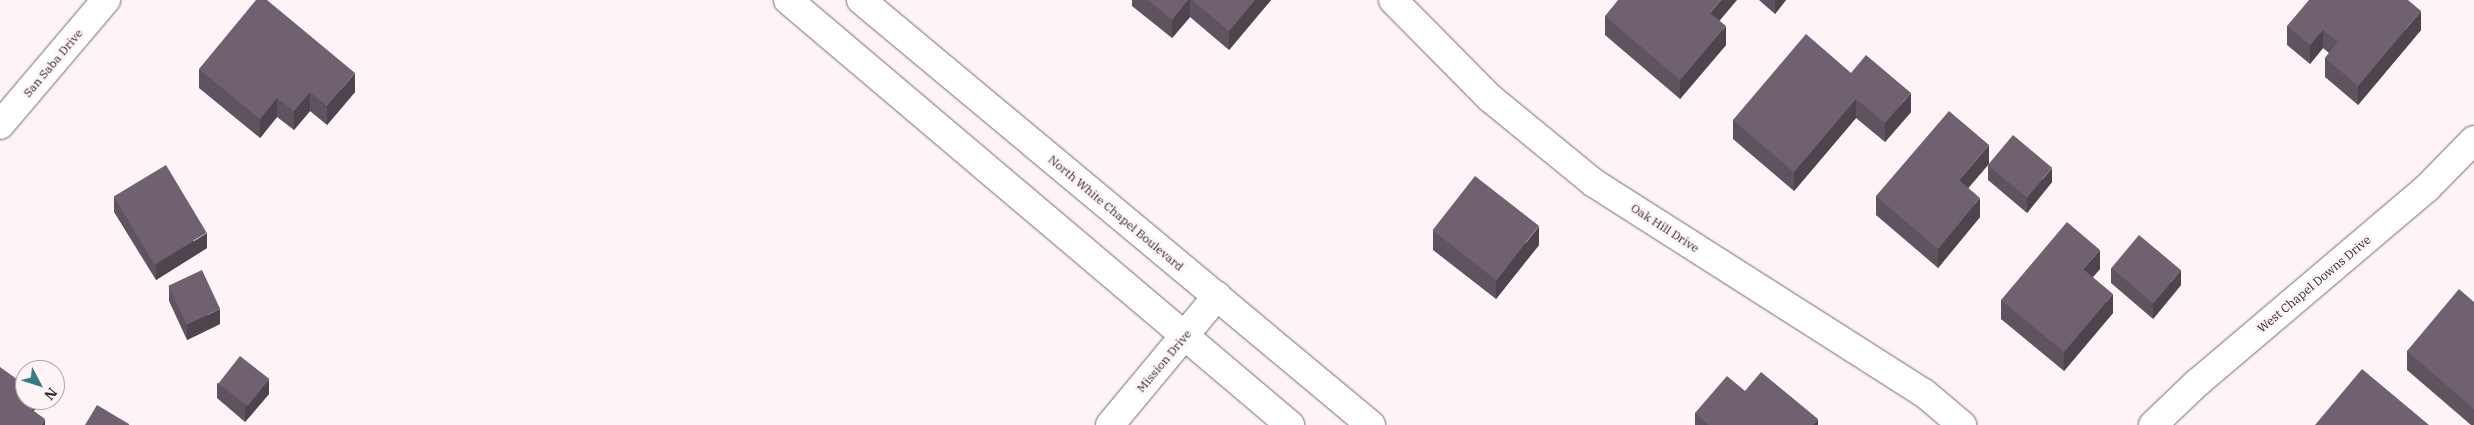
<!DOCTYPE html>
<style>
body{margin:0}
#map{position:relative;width:2474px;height:425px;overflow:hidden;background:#fef4f7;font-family:"IBM Plex Serif",serif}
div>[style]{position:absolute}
.roads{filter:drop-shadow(0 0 1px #7b656e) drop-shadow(0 0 1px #7b656e)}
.minor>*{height:28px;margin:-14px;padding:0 14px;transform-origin:14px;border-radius:14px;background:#fff}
.major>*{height:28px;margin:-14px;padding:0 14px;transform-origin:14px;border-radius:14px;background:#fff}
.wall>*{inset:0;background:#605360}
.shaded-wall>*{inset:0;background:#4e444e}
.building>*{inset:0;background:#706170;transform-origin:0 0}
span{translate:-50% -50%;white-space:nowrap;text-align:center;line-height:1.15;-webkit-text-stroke:5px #fef4f7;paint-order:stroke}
.street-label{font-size:12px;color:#33292d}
.north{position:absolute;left:15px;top:360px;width:50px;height:50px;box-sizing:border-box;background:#fef4f7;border:1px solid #ada3a6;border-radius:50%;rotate:130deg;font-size:14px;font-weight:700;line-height:20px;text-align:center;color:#33292d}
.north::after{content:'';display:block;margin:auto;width:18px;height:22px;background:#367c87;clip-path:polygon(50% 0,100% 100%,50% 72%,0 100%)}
</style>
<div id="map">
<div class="roads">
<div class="minor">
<div style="left:1393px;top:0;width:138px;rotate:45.3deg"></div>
<div style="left:1490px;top:98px;width:134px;rotate:39.3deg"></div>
<div style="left:1594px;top:183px;width:391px;rotate:32.5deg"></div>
<div style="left:1924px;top:393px;width:50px;rotate:40.1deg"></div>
<div style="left:0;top:125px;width:164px;rotate:-49.7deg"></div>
<div style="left:1110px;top:425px;width:168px;rotate:-50.3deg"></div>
<div style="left:2153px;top:425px;width:61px;rotate:-43.7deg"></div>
<div style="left:2197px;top:383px;width:302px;rotate:-40.3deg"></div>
<div style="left:2427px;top:188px;width:67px;rotate:-45.6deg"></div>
</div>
<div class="major">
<div style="left:788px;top:0;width:658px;rotate:40.25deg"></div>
<div style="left:861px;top:0;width:664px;rotate:39.81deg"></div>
</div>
</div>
<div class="wall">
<div style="clip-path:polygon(1132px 0,1271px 0,1229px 50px,1190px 17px,1172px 38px,1132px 6px)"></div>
<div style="clip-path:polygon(1759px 0,1786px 0,1775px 14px)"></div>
<div style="clip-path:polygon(1605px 16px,1720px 21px,1726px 45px,1680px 99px,1605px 35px)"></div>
<div style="clip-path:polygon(2287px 26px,2421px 30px,2358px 105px,2325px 77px,2325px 58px,2329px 53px,2323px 48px,2310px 64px,2287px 45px)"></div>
<div style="clip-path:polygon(199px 69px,355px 92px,327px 125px,310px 111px,294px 130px,277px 117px,260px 138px,199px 88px)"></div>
<div style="clip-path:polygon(1851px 73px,1911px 112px,1885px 142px,1856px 118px,1794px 191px,1733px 139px,1733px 120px)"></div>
<div style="clip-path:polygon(1988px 165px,2052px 182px,2027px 213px,1988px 180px)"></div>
<div style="clip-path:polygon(1968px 188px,1980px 217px,1938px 268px,1876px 215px,1876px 196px)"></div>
<div style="clip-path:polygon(114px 197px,207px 248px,156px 280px,114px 212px)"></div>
<div style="clip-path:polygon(1433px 231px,1539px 245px,1496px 299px,1433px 250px)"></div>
<div style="clip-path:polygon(2111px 268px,2181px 285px,2153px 319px,2111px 283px)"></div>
<div style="clip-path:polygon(2100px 269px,2093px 277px,2113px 313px,2064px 371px,2001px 319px,2001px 300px)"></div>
<div style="clip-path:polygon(169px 286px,220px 324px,187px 340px,169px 301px)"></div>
<div style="clip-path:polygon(2474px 302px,2474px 425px,2471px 425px,2407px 370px,2407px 351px)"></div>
<div style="clip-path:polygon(217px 383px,269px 394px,245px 422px,217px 398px)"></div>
<div style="clip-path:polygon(1745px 391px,1818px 425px,1695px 425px,1695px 413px)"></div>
</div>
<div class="shaded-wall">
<div style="clip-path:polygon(1188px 0,1190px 0,1190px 17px,1172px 38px,1172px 20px)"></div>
<div style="clip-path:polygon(1255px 0,1271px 0,1229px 50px,1229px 31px)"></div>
<div style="clip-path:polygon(1721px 0,1737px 0,1710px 32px,1710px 13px)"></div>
<div style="clip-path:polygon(1775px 0,1786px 0,1775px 14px)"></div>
<div style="clip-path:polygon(2421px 11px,2421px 30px,2358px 105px,2358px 86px)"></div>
<div style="clip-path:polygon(1726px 26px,1726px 45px,1680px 99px,1680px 80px)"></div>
<div style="clip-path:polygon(2323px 30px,2323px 48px,2310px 64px,2310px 45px)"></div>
<div style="clip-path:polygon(355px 73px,355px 92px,327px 125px,327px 106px)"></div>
<div style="clip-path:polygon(310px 92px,310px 111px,294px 130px,294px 111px)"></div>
<div style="clip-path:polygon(1911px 93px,1911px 112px,1885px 142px,1885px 123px)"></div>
<div style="clip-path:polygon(277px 98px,277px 117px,260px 138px,260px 119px)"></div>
<div style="clip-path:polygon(1856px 99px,1856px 118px,1794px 191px,1794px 172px)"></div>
<div style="clip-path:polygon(1989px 145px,1989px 164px,1959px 199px,1959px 180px)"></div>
<div style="clip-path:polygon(2052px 168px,2052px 182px,2027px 213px,2027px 198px)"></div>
<div style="clip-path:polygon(1980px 198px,1980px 217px,1938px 268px,1938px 249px)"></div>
<div style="clip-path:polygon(1539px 226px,1539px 245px,1496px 299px,1496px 281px)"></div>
<div style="clip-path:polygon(207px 233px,207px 248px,156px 280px,156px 265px)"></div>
<div style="clip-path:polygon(2100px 250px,2100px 269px,2083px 288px,2083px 269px)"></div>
<div style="clip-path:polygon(2181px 270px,2181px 285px,2153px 319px,2153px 304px)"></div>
<div style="clip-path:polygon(2113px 294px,2113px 313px,2064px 371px,2064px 352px)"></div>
<div style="clip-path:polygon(220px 309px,220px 324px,187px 340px,187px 325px)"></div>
<div style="clip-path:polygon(269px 379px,269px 394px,245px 422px,245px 407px)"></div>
<div style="clip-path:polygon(31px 400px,36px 400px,36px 408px,27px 421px,27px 406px)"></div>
<div style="clip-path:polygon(45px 419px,45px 425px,41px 425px)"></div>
<div style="clip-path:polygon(1818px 419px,1818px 425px,1813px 425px)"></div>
</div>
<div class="building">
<div style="clip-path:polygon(256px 0,267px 0,355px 73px,327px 106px,310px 92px,294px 111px,277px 98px,260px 119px,199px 69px)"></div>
<div style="clip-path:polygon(1148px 0,1188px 0,1172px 20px)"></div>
<div style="clip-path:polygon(1192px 0,1255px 0,1229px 31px)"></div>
<div style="clip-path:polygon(1618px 0,1721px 0,1710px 13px,1726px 26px,1680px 80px,1605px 16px)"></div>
<div style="clip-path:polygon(2309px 0,2408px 0,2421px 11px,2358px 86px,2325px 58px,2338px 42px,2323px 30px,2310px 45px,2287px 26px)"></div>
<div style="clip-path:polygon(1806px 34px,1851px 73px,1866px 55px,1911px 93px,1885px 123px,1856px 99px,1794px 172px,1733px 120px)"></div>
<div style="clip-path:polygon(1949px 111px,1989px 145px,1959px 180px,1980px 198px,1938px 249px,1876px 196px)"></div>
<div style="left:2013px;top:135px;width:51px;height:39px;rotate:40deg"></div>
<div style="left:166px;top:165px;width:79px;height:61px;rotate:59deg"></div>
<div style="left:1475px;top:176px;width:81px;height:69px;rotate:38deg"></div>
<div style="clip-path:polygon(2067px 222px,2100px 250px,2083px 269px,2113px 294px,2064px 352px,2001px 300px)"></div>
<div style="left:2139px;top:235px;width:55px;height:43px;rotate:40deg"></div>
<div style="left:202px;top:270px;width:43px;height:37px;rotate:65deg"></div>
<div style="clip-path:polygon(2459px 289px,2474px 302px,2474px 409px,2407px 351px)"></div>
<div style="left:240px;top:356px;width:37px;height:35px;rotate:38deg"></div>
<div style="clip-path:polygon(0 367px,25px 385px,25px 400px,31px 400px,27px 406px,45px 419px,41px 425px,0 425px)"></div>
<div style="clip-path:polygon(2362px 369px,2429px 425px,2315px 425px)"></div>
<div style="clip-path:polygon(1761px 372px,1818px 419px,1813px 425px,1709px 425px,1695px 413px,1727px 376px,1745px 391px)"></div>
<div style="clip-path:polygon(97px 405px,129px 424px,129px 425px,85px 425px)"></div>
</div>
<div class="street-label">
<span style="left:53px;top:63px;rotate:-50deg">San Saba Drive</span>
<span style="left:1116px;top:213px;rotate:40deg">North White Chapel Boulevard</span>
<span style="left:1665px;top:228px;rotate:33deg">Oak Hill Drive</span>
<span style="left:2314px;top:284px;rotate:-40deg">West Chapel Downs Drive</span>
<span style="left:1164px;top:361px;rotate:-50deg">Mission Drive</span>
</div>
<div class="north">N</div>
</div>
